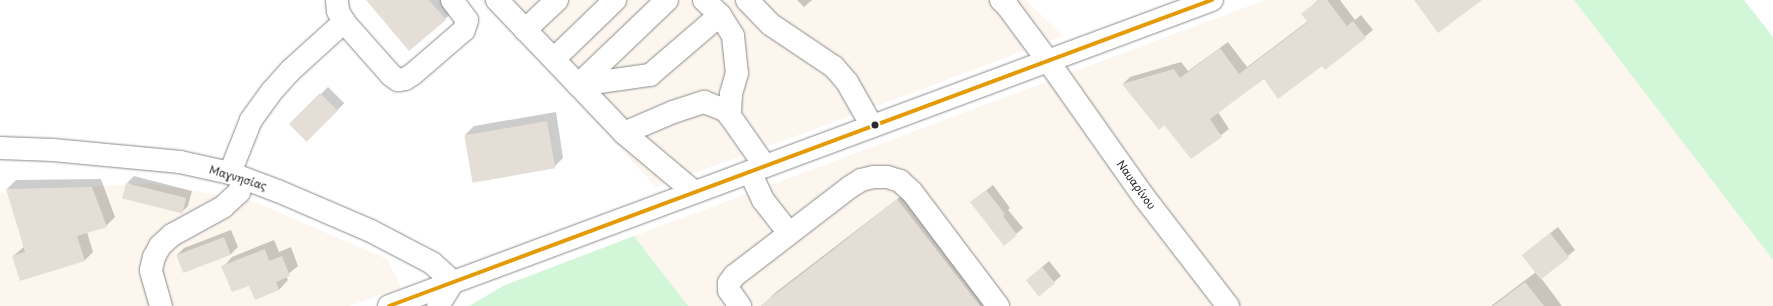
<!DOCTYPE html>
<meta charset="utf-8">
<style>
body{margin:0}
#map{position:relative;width:1773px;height:306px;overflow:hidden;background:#fff;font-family:"Playpen Sans",sans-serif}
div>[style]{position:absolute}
.built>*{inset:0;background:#fcf6ee}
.green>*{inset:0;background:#d2f6d8}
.shadow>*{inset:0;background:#0003;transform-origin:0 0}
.building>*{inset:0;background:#e5ded6;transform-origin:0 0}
.roads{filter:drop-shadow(0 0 1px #8a8a8a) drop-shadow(0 0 1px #8a8a8a)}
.minor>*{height:22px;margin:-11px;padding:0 11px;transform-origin:11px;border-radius:11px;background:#fff}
.bus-1>*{height:4px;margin:-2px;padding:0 2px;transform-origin:2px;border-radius:2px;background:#e39a04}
.dots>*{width:11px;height:11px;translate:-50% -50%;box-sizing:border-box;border:2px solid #fff;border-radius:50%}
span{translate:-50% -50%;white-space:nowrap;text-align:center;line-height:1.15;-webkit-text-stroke:3px #fff;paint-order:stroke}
.street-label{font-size:11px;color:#2b2b2b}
</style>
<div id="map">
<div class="built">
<div style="clip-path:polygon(480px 0,1026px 0,1063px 36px,837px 121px,656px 187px,573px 97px)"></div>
<div style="clip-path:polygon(1265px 0,1574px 0,1773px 260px,1773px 306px,688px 306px,634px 236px)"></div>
<div style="clip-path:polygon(149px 183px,252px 201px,387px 259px,401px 287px,350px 306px,0 306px,0 193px)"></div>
</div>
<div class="green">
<div style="clip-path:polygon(1574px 0,1744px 0,1773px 37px,1773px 260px)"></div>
<div style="clip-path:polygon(634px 236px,688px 306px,469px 306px,503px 286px)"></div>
</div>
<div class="shadow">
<div style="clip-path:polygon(367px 0,445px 0,454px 11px,409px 50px)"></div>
<div style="clip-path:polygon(797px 0,812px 0,804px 7px)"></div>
<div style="clip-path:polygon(1318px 0,1340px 0,1355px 20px,1361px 15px,1373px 30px,1325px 69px,1322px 65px,1264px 78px,1218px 112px,1229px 129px,1191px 158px,1165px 124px,1123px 84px,1130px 77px,1181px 62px,1188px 71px,1228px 42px,1247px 67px,1308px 21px,1303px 14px)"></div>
<div style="left:328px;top:87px;width:23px;height:53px;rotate:45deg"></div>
<div style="clip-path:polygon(556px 112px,563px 158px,554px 167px,465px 135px,474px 126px)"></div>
<div style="clip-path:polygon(134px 176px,192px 191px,188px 206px,181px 213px,127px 183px)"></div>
<div style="clip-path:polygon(101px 179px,115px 217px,106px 226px,87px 232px,93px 252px,84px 261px,13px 256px,25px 246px,7px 189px,16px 180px)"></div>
<div style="clip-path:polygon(993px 185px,1010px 208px,1008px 210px,1023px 228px,1004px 244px,971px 202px)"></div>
<div style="clip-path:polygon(909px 190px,999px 306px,768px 306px,765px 303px,776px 292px)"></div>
<div style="clip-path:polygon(1558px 227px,1575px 250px,1541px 278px,1562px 306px,1491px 306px,1536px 272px,1523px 255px)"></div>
<div style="clip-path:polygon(231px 230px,238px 247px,231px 254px,184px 272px,177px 255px,184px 248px)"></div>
<div style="clip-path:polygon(274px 240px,279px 252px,291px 247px,298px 266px,286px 276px,288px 280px,279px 290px,250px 284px,223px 267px,232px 257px)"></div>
<div style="clip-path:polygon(1049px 261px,1061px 276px,1054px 282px,1026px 281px)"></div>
</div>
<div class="building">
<div style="clip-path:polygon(366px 0,429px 0,446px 20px,409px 51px)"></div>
<div style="clip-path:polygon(1319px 0,1327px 0,1347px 26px,1353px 21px,1366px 38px,1325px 70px,1322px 66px,1278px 99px,1264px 79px,1210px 119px,1222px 137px,1191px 159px,1164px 125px,1159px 130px,1122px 84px,1174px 69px,1180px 78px,1220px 48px,1239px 74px,1308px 22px,1301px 14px)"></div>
<div style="clip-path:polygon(1414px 0,1482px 0,1438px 33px)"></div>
<div style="left:320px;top:93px;width:25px;height:44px;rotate:45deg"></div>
<div style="left:547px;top:121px;width:48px;height:84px;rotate:80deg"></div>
<div style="left:126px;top:183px;width:62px;height:16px;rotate:14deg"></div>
<div style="clip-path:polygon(92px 187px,107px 227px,77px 236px,85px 261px,20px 281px,12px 256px,25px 252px,6px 189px)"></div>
<div style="clip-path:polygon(986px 190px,1005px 214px,1003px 216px,1017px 235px,1004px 246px,970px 202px)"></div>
<div style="clip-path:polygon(897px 199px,980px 306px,760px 306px,833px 250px)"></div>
<div style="left:1550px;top:233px;width:31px;height:36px;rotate:52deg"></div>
<div style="left:224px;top:237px;width:19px;height:51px;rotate:69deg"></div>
<div style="clip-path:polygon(265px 249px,269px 261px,282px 256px,290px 276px,276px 282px,279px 290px,255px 300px,249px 286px,232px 292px,221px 266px)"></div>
<div style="left:1042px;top:267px;width:21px;height:21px;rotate:51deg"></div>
<div style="clip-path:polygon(1525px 282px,1544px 306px,1493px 306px)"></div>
</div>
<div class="roads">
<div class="minor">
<div style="left:337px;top:0;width:11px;rotate:85deg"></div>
<div style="left:338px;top:11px;width:13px;rotate:61deg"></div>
<div style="left:344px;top:22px;width:71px;rotate:48.4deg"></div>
<div style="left:391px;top:75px;width:9px;rotate:36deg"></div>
<div style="left:398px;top:80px;width:7px;rotate:-8deg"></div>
<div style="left:405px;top:79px;width:9px;rotate:-32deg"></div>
<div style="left:413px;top:74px;width:67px;rotate:-40.8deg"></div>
<div style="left:464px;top:30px;width:10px;rotate:-73deg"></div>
<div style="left:467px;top:20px;width:25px;rotate:-127deg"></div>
<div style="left:497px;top:0;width:184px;rotate:46.3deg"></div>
<div style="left:624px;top:133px;width:92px;rotate:40.1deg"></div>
<div style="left:667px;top:0;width:123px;rotate:136.3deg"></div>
<div style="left:578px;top:85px;width:73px;rotate:-7.9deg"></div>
<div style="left:650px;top:75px;width:92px;rotate:-40.6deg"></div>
<div style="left:704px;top:0;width:22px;rotate:43deg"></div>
<div style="left:720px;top:15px;width:25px;rotate:58deg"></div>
<div style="left:733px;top:36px;width:37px;rotate:84deg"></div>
<div style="left:737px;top:73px;width:22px;rotate:106deg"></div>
<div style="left:731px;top:94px;width:22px;rotate:93deg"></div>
<div style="left:730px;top:116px;width:61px;rotate:55deg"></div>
<div style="left:747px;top:0;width:33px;rotate:46deg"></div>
<div style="left:770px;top:24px;width:77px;rotate:33.9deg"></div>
<div style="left:834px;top:67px;width:20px;rotate:49deg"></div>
<div style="left:847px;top:82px;width:51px;rotate:60.4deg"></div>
<div style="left:1001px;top:0;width:10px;rotate:45deg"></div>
<div style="left:1008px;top:7px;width:67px;rotate:53.5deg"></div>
<div style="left:1048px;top:61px;width:166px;rotate:54.8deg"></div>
<div style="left:1144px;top:197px;width:138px;rotate:52.4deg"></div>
<div style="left:525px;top:30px;width:44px;rotate:-43.2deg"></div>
<div style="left:554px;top:59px;width:85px;rotate:-44deg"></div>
<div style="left:624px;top:133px;width:53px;rotate:-23.2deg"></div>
<div style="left:673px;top:112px;width:33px;rotate:-18deg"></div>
<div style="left:704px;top:102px;width:22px;rotate:21deg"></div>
<div style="left:725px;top:110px;width:8px;rotate:50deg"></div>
<div style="left:0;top:148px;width:53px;rotate:2.2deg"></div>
<div style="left:53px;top:150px;width:128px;rotate:5.4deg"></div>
<div style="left:180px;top:162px;width:51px;rotate:12.4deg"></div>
<div style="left:230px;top:173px;width:51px;rotate:20.6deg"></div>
<div style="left:278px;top:191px;width:101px;rotate:23.3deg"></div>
<div style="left:371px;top:231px;width:69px;rotate:27.7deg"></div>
<div style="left:432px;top:263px;width:28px;rotate:42deg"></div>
<div style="left:453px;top:282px;width:28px;rotate:122deg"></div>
<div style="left:750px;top:172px;width:31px;rotate:65deg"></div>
<div style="left:763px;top:200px;width:42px;rotate:51.8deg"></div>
<div style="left:230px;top:173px;width:57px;rotate:-68.4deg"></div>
<div style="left:251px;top:120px;width:37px;rotate:-54deg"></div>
<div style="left:273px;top:90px;width:27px;rotate:-48deg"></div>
<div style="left:291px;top:70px;width:72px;rotate:-42.2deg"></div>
<div style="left:161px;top:306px;width:37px;rotate:-106deg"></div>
<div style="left:151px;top:270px;width:13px;rotate:-77deg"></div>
<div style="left:154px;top:257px;width:13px;rotate:-61deg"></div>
<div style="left:160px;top:246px;width:16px;rotate:-43deg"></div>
<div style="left:172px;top:235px;width:58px;rotate:-28.8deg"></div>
<div style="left:223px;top:207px;width:22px;rotate:-43deg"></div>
<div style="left:239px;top:192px;width:14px;rotate:-69deg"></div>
<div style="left:389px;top:306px;width:878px;rotate:-20.4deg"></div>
<div style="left:740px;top:306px;width:19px;rotate:-125deg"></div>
<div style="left:729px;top:290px;width:7px;rotate:-90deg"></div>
<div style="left:729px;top:283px;width:9px;rotate:-54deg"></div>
<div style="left:734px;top:276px;width:146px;rotate:-37.5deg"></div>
<div style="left:850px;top:187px;width:13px;rotate:-32deg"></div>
<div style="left:861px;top:180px;width:13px;rotate:-13deg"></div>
<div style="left:874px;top:177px;width:13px"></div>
<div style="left:887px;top:177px;width:14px;rotate:17deg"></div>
<div style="left:900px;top:181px;width:16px;rotate:43deg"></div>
<div style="left:912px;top:192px;width:143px;rotate:53deg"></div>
</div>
</div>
<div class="bus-1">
<div style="left:389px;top:306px;width:878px;rotate:-20.4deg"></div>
</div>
<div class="dots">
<div style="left:875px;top:125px;background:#2b2b2b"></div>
</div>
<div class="street-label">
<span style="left:238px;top:178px;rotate:17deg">Μαγνησίας</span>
<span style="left:1136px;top:185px;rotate:54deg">Ναυαρίνου</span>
</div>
</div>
